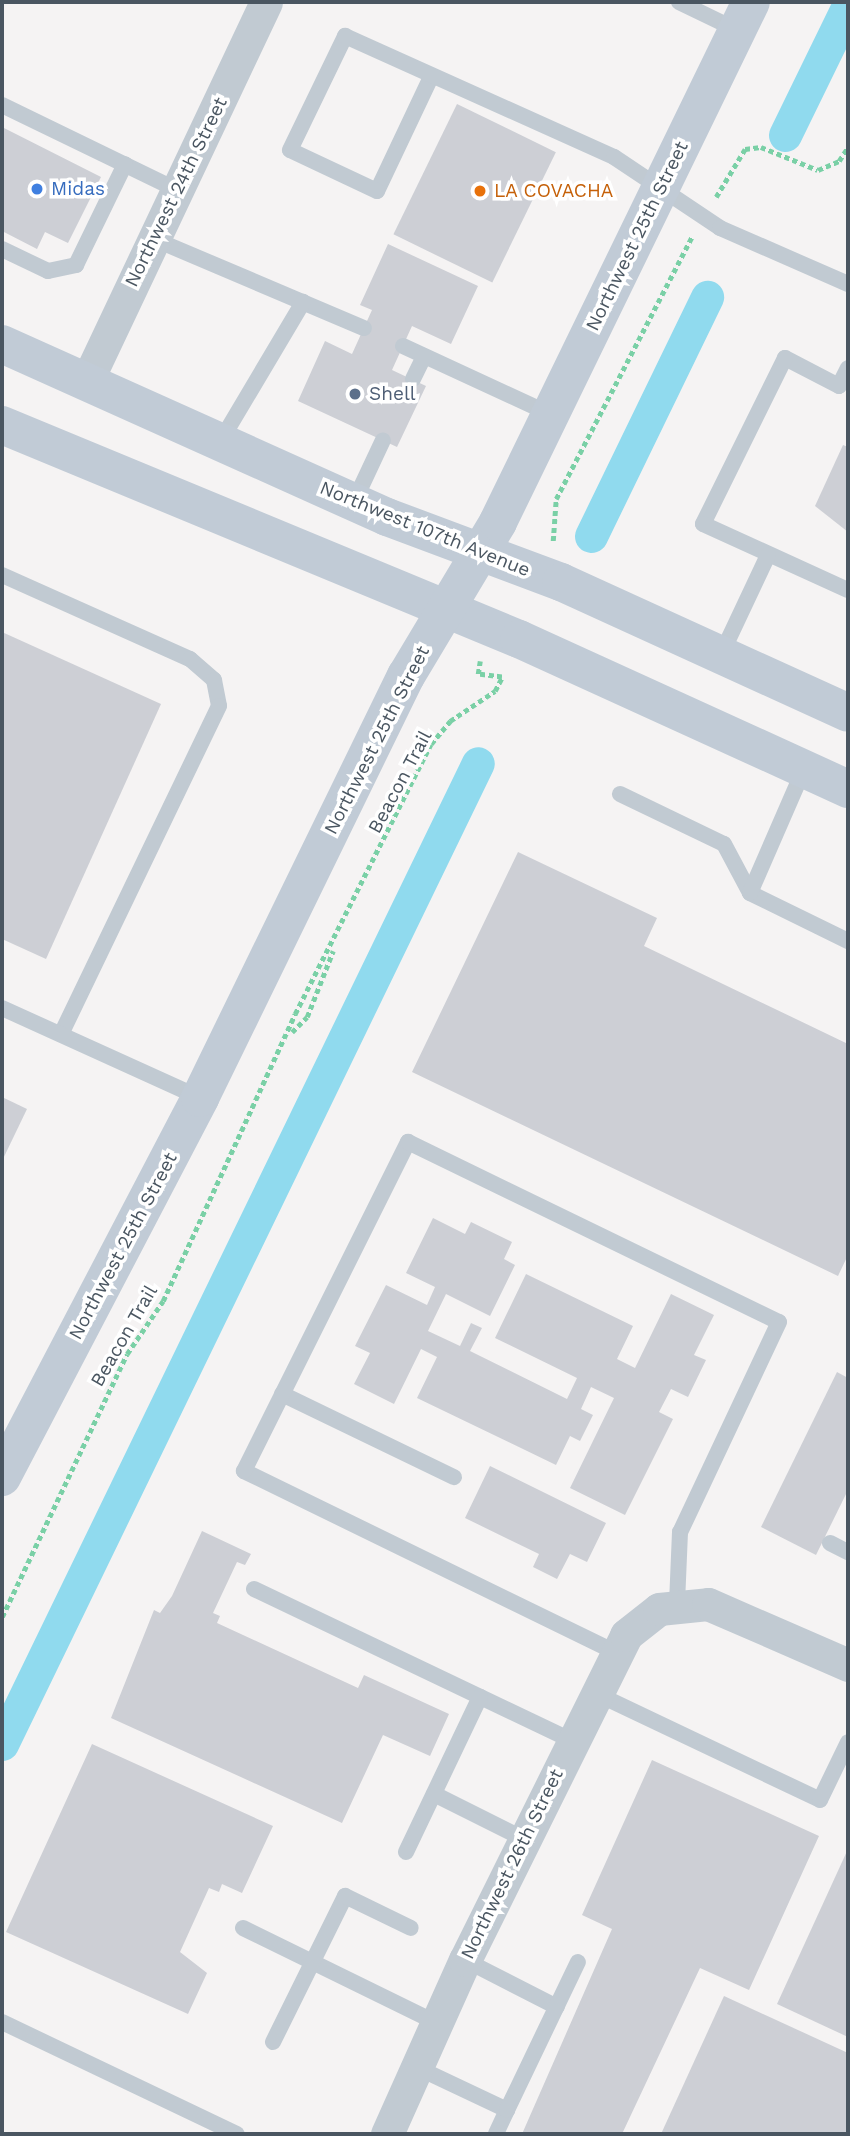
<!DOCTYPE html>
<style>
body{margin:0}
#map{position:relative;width:850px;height:2136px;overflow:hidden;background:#f5f3f3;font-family:"Work Sans",sans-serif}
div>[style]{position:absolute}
.canal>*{height:33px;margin:-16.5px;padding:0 16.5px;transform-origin:16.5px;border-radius:16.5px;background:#90daee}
.building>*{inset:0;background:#cdcfd5;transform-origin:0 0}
.path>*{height:4.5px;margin-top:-2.25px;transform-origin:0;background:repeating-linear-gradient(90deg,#7ad0a6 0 5px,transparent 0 8.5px)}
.lane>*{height:16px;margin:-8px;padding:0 8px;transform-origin:8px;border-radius:8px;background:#c1cad2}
.street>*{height:33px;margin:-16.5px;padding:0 16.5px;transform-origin:16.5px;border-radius:16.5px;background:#c1cad2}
.secondary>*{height:38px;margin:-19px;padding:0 19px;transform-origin:19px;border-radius:19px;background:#c1cbd6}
.dots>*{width:19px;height:19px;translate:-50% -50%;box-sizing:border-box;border:4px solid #fff;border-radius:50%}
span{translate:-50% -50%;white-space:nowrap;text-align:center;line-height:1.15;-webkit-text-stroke:7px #fff;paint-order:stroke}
.shop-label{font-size:19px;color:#366cbe}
.left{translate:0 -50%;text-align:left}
.food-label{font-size:19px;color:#c56008}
.street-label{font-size:19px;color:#4a5661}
.service-label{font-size:19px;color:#4e5e75}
.frame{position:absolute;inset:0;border:4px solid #4a5661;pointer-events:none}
</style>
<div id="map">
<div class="canal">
<div style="left:785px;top:135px;width:144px;rotate:-64deg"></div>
<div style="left:591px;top:536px;width:266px;rotate:-64.1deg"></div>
<div style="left:2px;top:1744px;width:1090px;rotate:-64.12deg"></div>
</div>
<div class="building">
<div style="left:457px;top:104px;width:110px;height:145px;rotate:26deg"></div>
<div style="clip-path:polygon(2px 127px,101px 177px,68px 243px,45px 232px,37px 249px,2px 231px)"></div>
<div style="clip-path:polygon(388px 244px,478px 286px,451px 344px,412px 326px,392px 370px,426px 386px,397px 447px,298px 401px,325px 341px,352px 354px,372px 310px,360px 305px)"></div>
<div style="clip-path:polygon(843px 445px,848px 447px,848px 532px,815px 506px)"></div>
<div style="clip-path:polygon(2px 632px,161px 704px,46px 959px,2px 939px)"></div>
<div style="clip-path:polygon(518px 852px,657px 918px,644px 946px,848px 1044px,848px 1255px,838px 1276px,412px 1072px)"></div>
<div style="clip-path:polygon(2px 1097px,27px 1109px,2px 1161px)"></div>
<div style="clip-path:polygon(433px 1218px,465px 1234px,471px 1222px,512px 1242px,504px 1259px,515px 1265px,490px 1316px,446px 1294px,428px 1331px,460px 1346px,471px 1323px,482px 1328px,470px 1351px,567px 1399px,577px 1378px,495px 1338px,526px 1274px,633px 1326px,617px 1359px,635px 1368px,671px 1294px,714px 1315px,694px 1355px,706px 1360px,688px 1397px,671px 1389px,659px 1412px,673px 1419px,625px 1515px,570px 1488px,614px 1398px,591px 1387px,581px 1409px,593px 1415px,580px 1441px,570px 1436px,556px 1465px,417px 1398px,437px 1357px,421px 1349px,394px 1404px,354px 1384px,370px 1353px,355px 1346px,386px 1285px,427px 1305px,435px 1287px,406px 1273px)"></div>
<div style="clip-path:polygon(837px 1372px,848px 1378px,848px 1490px,816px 1555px,761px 1527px)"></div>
<div style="clip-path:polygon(490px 1466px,606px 1523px,587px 1562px,570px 1554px,557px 1579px,533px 1567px,539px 1554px,465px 1518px)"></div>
<div style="clip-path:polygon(202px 1531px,251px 1554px,245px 1565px,237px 1562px,213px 1613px,220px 1616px,217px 1623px,358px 1688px,364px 1675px,449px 1714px,430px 1756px,383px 1735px,342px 1823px,111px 1718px,154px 1610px,160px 1613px,172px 1596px)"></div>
<div style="clip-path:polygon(92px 1744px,273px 1826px,242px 1893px,222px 1884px,219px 1892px,209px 1888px,180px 1952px,207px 1973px,188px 2014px,6px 1932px)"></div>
<div style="clip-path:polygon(652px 1760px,819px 1836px,749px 1990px,700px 1968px,622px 2134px,522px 2134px,612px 1929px,582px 1915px)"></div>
<div style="clip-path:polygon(848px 1849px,848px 2037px,777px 2004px)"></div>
<div style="clip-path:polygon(724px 1996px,848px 2053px,848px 2134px,661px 2134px)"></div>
</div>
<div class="path">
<div style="left:716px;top:197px;width:56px;rotate:-58.9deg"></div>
<div style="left:745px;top:149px;width:16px;rotate:-7deg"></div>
<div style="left:761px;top:147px;width:61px;rotate:22deg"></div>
<div style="left:818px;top:170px;width:23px;rotate:-23deg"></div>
<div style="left:839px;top:161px;width:17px;rotate:-57deg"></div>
<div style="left:553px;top:541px;width:42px;rotate:-85.9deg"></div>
<div style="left:556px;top:499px;width:295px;rotate:-62.6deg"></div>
<div style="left:292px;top:1032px;width:21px;rotate:-45deg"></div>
<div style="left:307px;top:1017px;width:71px;rotate:-68.5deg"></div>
<div style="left:2px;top:1617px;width:291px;rotate:-64.6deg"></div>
<div style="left:127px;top:1354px;width:64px;rotate:-55.8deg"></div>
<div style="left:163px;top:1301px;width:316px;rotate:-65.3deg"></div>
<div style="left:295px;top:1014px;width:302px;rotate:-63.3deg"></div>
<div style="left:431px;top:744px;width:30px;rotate:-50deg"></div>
<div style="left:450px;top:721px;width:54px;rotate:-33.7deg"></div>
<div style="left:495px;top:691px;width:16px;rotate:-63deg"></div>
<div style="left:502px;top:677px;width:24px;rotate:-173deg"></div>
<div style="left:478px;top:674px;width:13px;rotate:-81deg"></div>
</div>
<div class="lane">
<div style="left:679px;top:2px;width:64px;rotate:25.8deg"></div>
<div style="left:431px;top:77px;width:126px;rotate:115.3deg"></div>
<div style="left:377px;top:191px;width:96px;rotate:-154.8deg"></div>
<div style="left:290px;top:150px;width:127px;rotate:-64.2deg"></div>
<div style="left:345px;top:36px;width:295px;rotate:24.2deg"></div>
<div style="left:614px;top:157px;width:128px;rotate:33.8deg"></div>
<div style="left:720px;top:228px;width:140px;rotate:23.6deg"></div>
<div style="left:2px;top:105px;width:195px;rotate:25.9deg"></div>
<div style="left:154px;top:239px;width:228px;rotate:23deg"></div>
<div style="left:2px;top:249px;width:51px;rotate:25.6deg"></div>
<div style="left:48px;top:271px;width:29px;rotate:-12deg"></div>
<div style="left:76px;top:265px;width:112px;rotate:-64.1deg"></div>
<div style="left:403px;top:346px;width:162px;rotate:24.8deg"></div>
<div style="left:848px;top:368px;width:20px;rotate:117deg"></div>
<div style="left:839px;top:386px;width:61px;rotate:-152.6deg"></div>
<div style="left:785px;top:358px;width:185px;rotate:116.3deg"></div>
<div style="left:703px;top:524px;width:159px;rotate:24.5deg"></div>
<div style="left:413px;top:379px;width:25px;rotate:-64deg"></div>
<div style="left:220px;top:442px;width:163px;rotate:-59.3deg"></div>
<div style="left:354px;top:502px;width:68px;rotate:-64.9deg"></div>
<div style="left:2px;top:575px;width:206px;rotate:24.1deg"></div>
<div style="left:190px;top:659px;width:32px;rotate:41deg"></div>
<div style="left:214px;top:680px;width:26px;rotate:79deg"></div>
<div style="left:219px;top:706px;width:364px;rotate:115.7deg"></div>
<div style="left:721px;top:655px;width:110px;rotate:-64.8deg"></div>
<div style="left:620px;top:794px;width:115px;rotate:25.7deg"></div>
<div style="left:724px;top:844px;width:55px;rotate:62deg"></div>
<div style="left:750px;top:893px;width:109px;rotate:26.1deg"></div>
<div style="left:750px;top:893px;width:135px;rotate:-66.5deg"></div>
<div style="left:2px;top:1008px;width:217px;rotate:24.4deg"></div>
<div style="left:282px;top:1394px;width:191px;rotate:25.8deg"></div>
<div style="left:830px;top:1543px;width:20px;rotate:27deg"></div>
<div style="left:254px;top:1589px;width:352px;rotate:25.5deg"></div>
<div style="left:615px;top:1652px;width:413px;rotate:-154deg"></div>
<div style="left:244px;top:1471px;width:368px;rotate:-63.5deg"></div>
<div style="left:408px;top:1142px;width:412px;rotate:25.9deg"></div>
<div style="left:779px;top:1322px;width:232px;rotate:115.2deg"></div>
<div style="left:680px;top:1532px;width:71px;rotate:92.4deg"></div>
<div style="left:595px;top:1693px;width:249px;rotate:25.4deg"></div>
<div style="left:820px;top:1800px;width:64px;rotate:-64.2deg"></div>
<div style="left:434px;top:1794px;width:101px;rotate:26.6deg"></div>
<div style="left:406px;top:1852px;width:172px;rotate:-64.5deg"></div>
<div style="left:243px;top:1928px;width:214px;rotate:26.1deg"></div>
<div style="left:465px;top:1960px;width:103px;rotate:27.1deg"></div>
<div style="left:2px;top:2022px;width:260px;rotate:25.5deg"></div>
<div style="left:273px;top:2042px;width:163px;rotate:-63.7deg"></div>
<div style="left:345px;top:1896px;width:73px;rotate:25.9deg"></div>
<div style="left:414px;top:2066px;width:103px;rotate:25.3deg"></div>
<div style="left:507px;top:2110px;width:26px;rotate:115deg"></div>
<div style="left:507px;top:2110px;width:164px;rotate:-64.4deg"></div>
</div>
<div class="street">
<div style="left:86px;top:383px;width:421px;rotate:-64.7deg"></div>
<div style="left:387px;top:2134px;width:191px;rotate:-65.9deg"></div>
<div style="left:465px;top:1960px;width:363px;rotate:-63.6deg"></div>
<div style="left:626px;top:1635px;width:42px;rotate:-38.2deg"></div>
<div style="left:659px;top:1609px;width:49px;rotate:-5.8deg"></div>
<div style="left:708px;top:1604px;width:153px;rotate:23.5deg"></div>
</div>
<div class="secondary">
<div style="left:2px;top:344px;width:422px;rotate:24.2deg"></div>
<div style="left:387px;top:517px;width:186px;rotate:20.5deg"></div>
<div style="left:561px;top:582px;width:315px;rotate:24.5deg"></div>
<div style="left:2px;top:425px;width:560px;rotate:22.49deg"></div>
<div style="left:519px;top:639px;width:362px;rotate:24.5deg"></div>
<div style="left:2px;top:1477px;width:428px;rotate:-62.4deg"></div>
<div style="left:200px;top:1098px;width:470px;rotate:-64deg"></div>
<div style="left:406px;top:676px;width:179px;rotate:-59.1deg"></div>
<div style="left:498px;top:522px;width:578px;rotate:-64.06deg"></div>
</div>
<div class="dots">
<div style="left:37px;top:189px;background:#3f7fe0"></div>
<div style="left:480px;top:191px;background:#e8710a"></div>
<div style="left:355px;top:394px;background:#5c6f8a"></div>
</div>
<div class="shop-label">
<span class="left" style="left:51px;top:189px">Midas</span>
</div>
<div class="food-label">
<span class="left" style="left:494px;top:191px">LA COVACHA</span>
</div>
<div class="street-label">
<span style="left:176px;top:192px;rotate:-64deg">Northwest 24th Street</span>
<span style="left:637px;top:236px;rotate:-64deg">Northwest 25th Street</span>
<span style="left:425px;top:529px;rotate:22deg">Northwest 107th Avenue</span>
<span style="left:377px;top:740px;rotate:-63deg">Northwest 25th Street</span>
<span style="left:400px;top:782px;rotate:-62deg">Beacon Trail</span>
<span style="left:123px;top:1246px;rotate:-62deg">Northwest 25th Street</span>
<span style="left:124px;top:1336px;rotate:-60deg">Beacon Trail</span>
<span style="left:512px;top:1864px;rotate:-64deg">Northwest 26th Street</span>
</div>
<div class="service-label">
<span class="left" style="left:369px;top:394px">Shell</span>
</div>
<div class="frame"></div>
</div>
